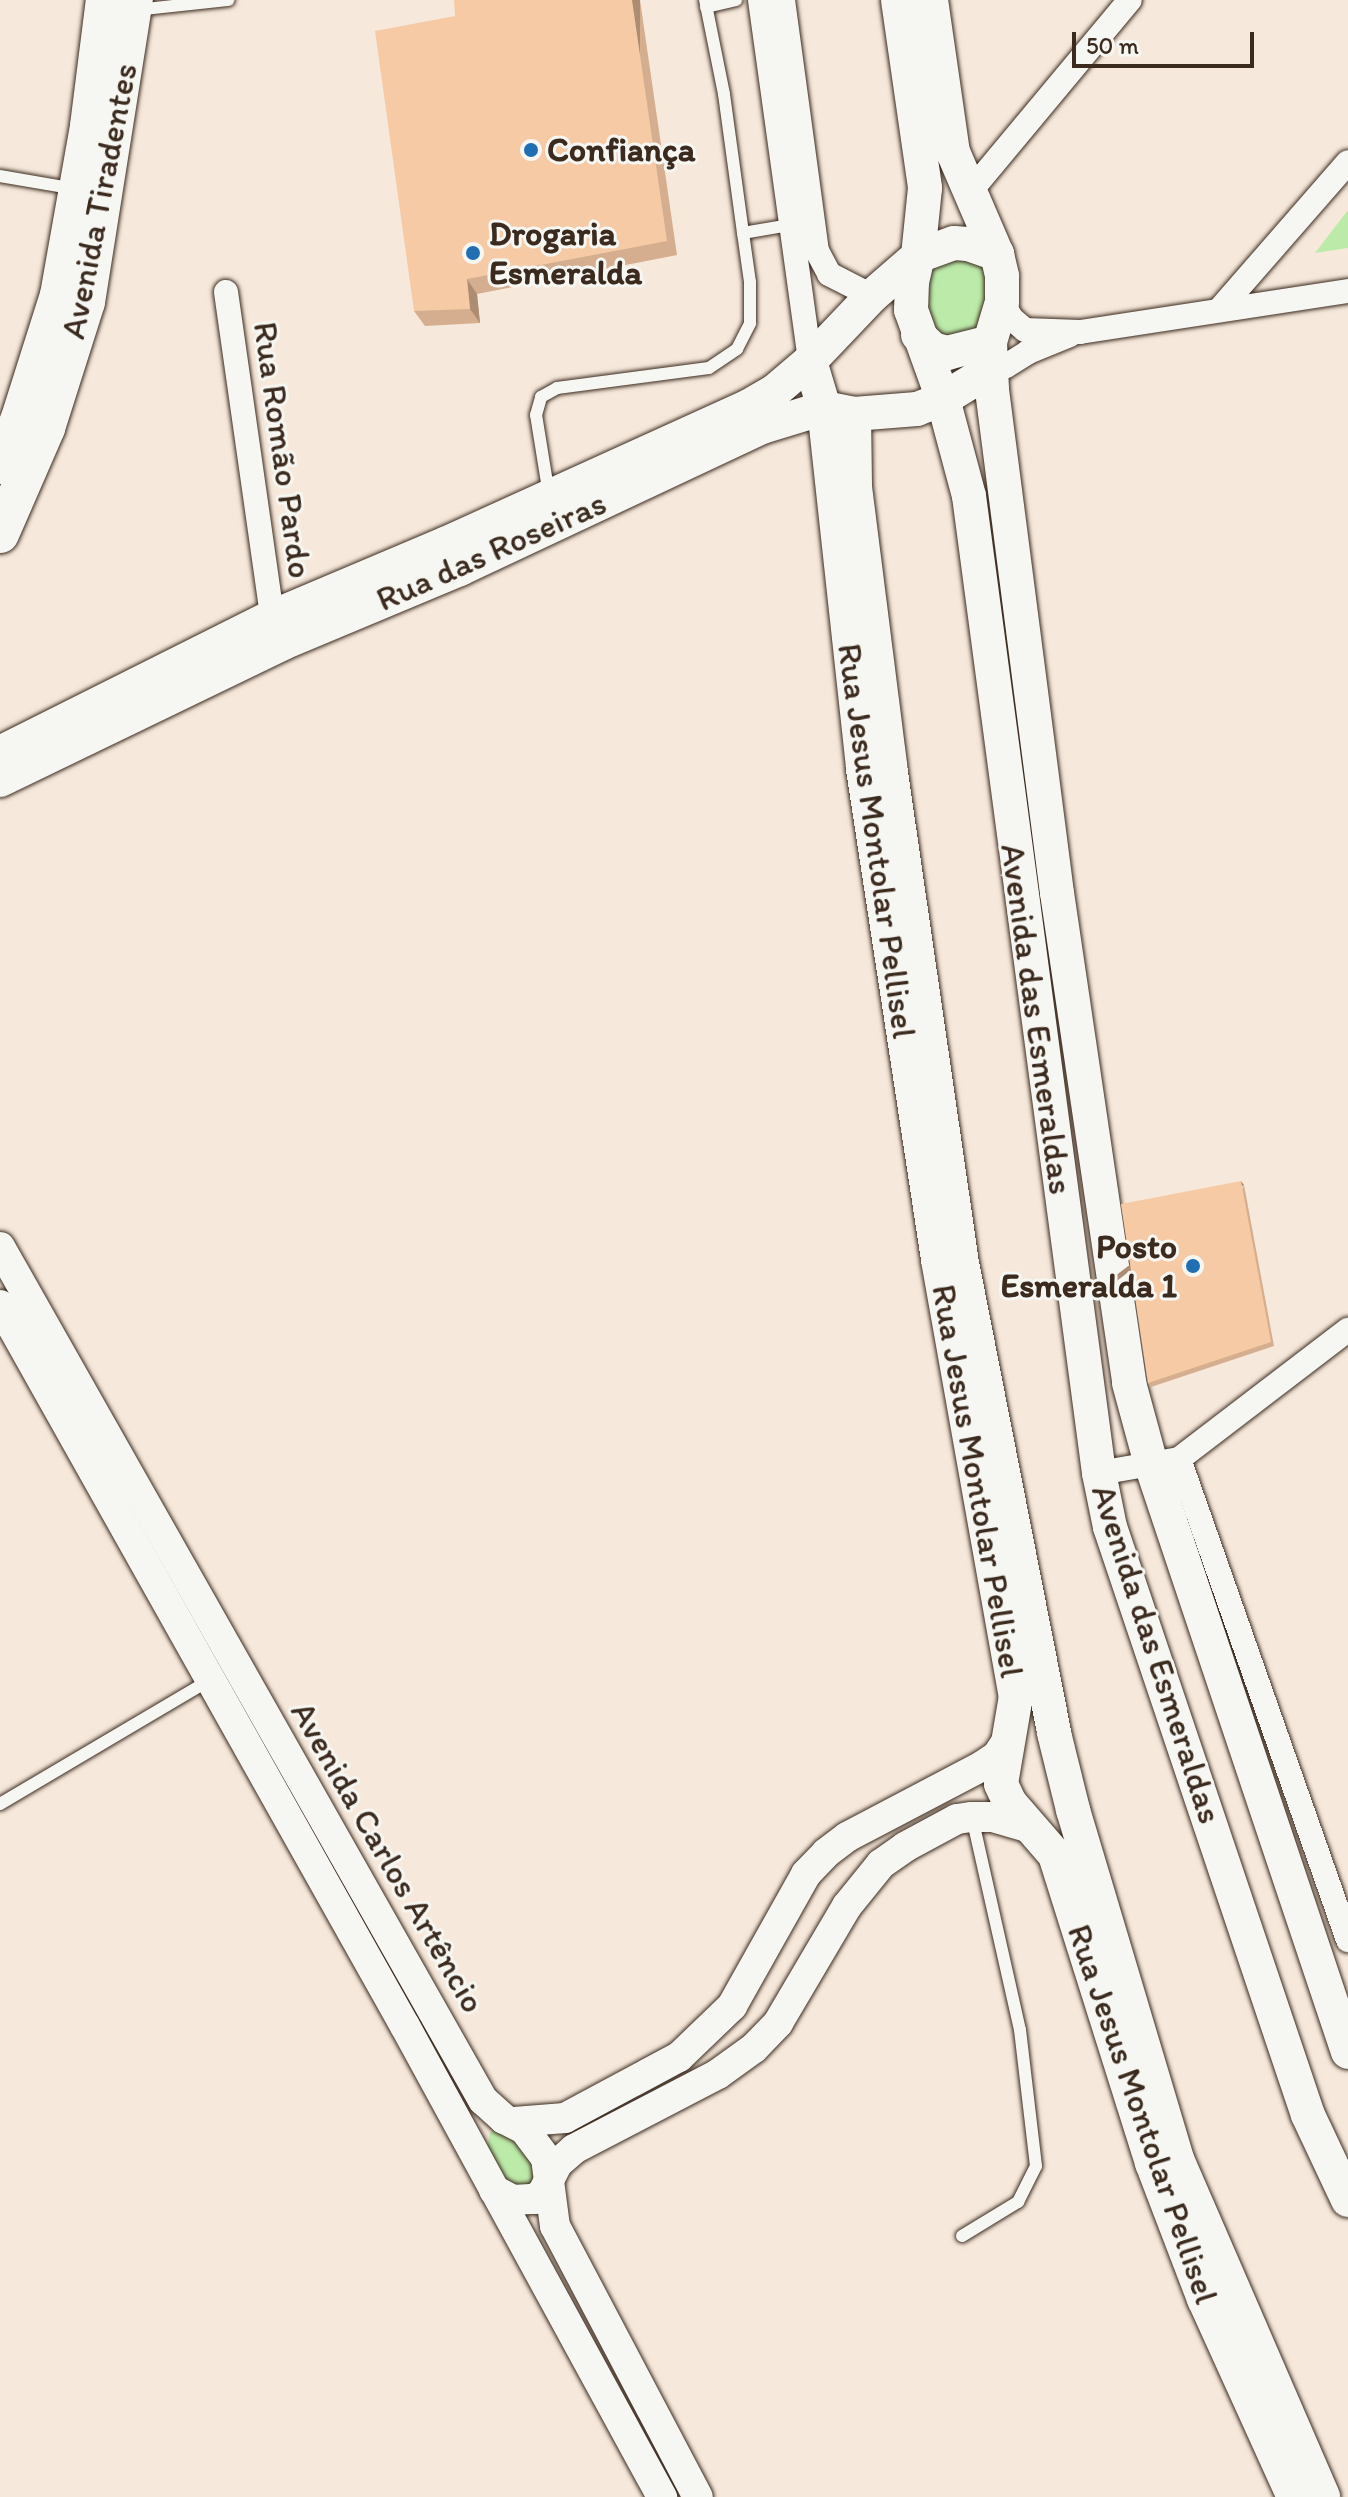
<!DOCTYPE html>
<meta charset="utf-8">
<style>
body{margin:0}
#map{position:relative;width:1348px;height:2497px;overflow:hidden;background:#f6e9db;font-family:Itim,sans-serif}
div>[style]{position:absolute}
.green>*{inset:0;background:#bceba9}
.roads{filter:drop-shadow(0 0 2px #3b2a1e) drop-shadow(0 0 2px #3b2a1e)}
.service>*{height:12px;margin:-6px;padding:0 6px;transform-origin:6px;border-radius:6px;background:#f6f6f2}
.minor>*{height:24px;margin:-12px;padding:0 12px;transform-origin:12px;border-radius:12px;background:#f6f6f2}
.tertiary>*{height:30px;margin:-15px;padding:0 15px;transform-origin:15px;border-radius:15px;background:#f6f6f2}
.secondary>*{height:34px;margin:-17px;padding:0 17px;transform-origin:17px;border-radius:17px;background:#f6f6f2}
.primary>*{height:38px;margin:-19px;padding:0 19px;transform-origin:19px;border-radius:19px;background:#f6f6f2}
.wall>*{inset:0;background:#d4ae8e}
.shaded-wall>*{inset:0;background:#ac8d74;transform-origin:0 0}
.building>*{inset:0;background:#f6caa5}
.dots>*{width:22px;height:22px;translate:-50% -50%;box-sizing:border-box;border:4px solid #f6f6f2;border-radius:50%}
span{translate:-50% -50%;white-space:nowrap;text-align:center;line-height:1.15;-webkit-text-stroke:6px #f6f6f2;paint-order:stroke}
.poi-label{font-size:34px;color:#3b2a1e;font-weight:700}
.left{translate:0 -50%;text-align:left}
.right{translate:-100% -50%;text-align:right}
.street-label{font-size:34px;color:#3b2a1e}
.scale{position:absolute;left:1072px;top:32px;width:182px;height:36px;box-sizing:border-box;border:4px solid #3b2a1e;border-top:0;padding-left:10px;font-size:24px;line-height:28px;white-space:nowrap;color:#3b2a1e;-webkit-text-stroke:6px #f6f6f2;paint-order:stroke}
</style>
<div id="map">
<div class="green">
<div style="clip-path:polygon(1348px 210px,1348px 248px,1315px 253px)"></div>
<div style="clip-path:polygon(946px 258px,981px 263px,990px 283px,977px 332px,938px 337px,923px 311px,933px 265px)"></div>
<div style="clip-path:polygon(500px 2126px,517px 2130px,540px 2182px,512px 2191px,487px 2149px,490px 2133px)"></div>
</div>
<div class="roads">
<div class="service">
<div style="left:706px;top:7px;width:31px;rotate:-13deg"></div>
<div style="left:136px;top:10px;width:93px;rotate:-6.2deg"></div>
<div style="left:0;top:176px;width:76px;rotate:9.8deg"></div>
<div style="left:743px;top:233px;width:48px;rotate:-9.7deg"></div>
<div style="left:549px;top:495px;width:81px;rotate:-99.2deg"></div>
<div style="left:536px;top:415px;width:19px;rotate:-74deg"></div>
<div style="left:541px;top:397px;width:18px;rotate:-29deg"></div>
<div style="left:557px;top:388px;width:153px;rotate:-7.5deg"></div>
<div style="left:709px;top:368px;width:34px;rotate:-34deg"></div>
<div style="left:737px;top:349px;width:29px;rotate:-63deg"></div>
<div style="left:750px;top:323px;width:41px;rotate:-90deg"></div>
<div style="left:750px;top:282px;width:49px;rotate:-98.1deg"></div>
<div style="left:743px;top:233px;width:140px;rotate:-97.8deg"></div>
<div style="left:724px;top:94px;width:96px;rotate:-101.4deg"></div>
<div style="left:0;top:1804px;width:244px;rotate:-30.6deg"></div>
<div style="left:962px;top:2236px;width:66px;rotate:-31.3deg"></div>
<div style="left:1018px;top:2202px;width:40px;rotate:-63.4deg"></div>
<div style="left:1036px;top:2166px;width:137px;rotate:-96.7deg"></div>
<div style="left:1020px;top:2030px;width:218px;rotate:-102.7deg"></div>
</div>
<div class="minor">
<div style="left:760px;top:0;width:364px;rotate:82.1deg"></div>
<div style="left:783px;top:0;width:253px;rotate:82.3deg"></div>
<div style="left:817px;top:251px;width:26px;rotate:62deg"></div>
<div style="left:829px;top:274px;width:48px;rotate:27.1deg"></div>
<div style="left:969px;top:193px;width:251px;rotate:-50.2deg"></div>
<div style="left:226px;top:292px;width:328px;rotate:81.9deg"></div>
<div style="left:272px;top:617px;width:13px;rotate:67deg"></div>
<div style="left:1002px;top:302px;width:20px;rotate:60deg"></div>
<div style="left:1012px;top:319px;width:17px;rotate:40deg"></div>
<div style="left:1025px;top:330px;width:55px;rotate:2.1deg"></div>
<div style="left:1080px;top:332px;width:271px;rotate:-8.7deg"></div>
<div style="left:1219px;top:310px;width:196px;rotate:-48.9deg"></div>
<div style="left:992px;top:369px;width:14px;rotate:-12deg"></div>
<div style="left:1006px;top:366px;width:26px;rotate:-32deg"></div>
<div style="left:1028px;top:352px;width:45px;rotate:-22deg"></div>
<div style="left:1179px;top:1459px;width:510px;rotate:70.64deg"></div>
<div style="left:1099px;top:1473px;width:81px;rotate:-9.9deg"></div>
<div style="left:1179px;top:1459px;width:213px;rotate:-37.4deg"></div>
</div>
<div class="tertiary">
<div style="left:0;top:1247px;width:980px;rotate:60.48deg"></div>
<div style="left:483px;top:2100px;width:28px;rotate:42deg"></div>
<div style="left:504px;top:2119px;width:22px;rotate:27deg"></div>
<div style="left:524px;top:2129px;width:36px;rotate:53deg"></div>
<div style="left:546px;top:2158px;width:69px;rotate:82.5deg"></div>
<div style="left:555px;top:2226px;width:306px;rotate:62.2deg"></div>
<div style="left:0;top:1305px;width:827px;rotate:60.68deg"></div>
<div style="left:405px;top:2026px;width:537px;rotate:61.38deg"></div>
<div style="left:514px;top:2122px;width:51px;rotate:-4.5deg"></div>
<div style="left:565px;top:2118px;width:129px;rotate:-28.2deg"></div>
<div style="left:679px;top:2057px;width:74px;rotate:-43.9deg"></div>
<div style="left:732px;top:2006px;width:151px;rotate:-60.7deg"></div>
<div style="left:806px;top:1874px;width:29px;rotate:-46deg"></div>
<div style="left:826px;top:1853px;width:26px;rotate:-37deg"></div>
<div style="left:847px;top:1837px;width:153px;rotate:-27.7deg"></div>
<div style="left:982px;top:1766px;width:18px;rotate:-34deg"></div>
<div style="left:997px;top:1756px;width:24px;rotate:-57deg"></div>
<div style="left:494px;top:2190px;width:21px;rotate:28deg"></div>
<div style="left:513px;top:2200px;width:22px;rotate:-3deg"></div>
<div style="left:535px;top:2199px;width:11px;rotate:-41deg"></div>
<div style="left:543px;top:2192px;width:31px;rotate:-63deg"></div>
<div style="left:557px;top:2164px;width:23px;rotate:-41deg"></div>
<div style="left:574px;top:2149px;width:162px;rotate:-27.5deg"></div>
<div style="left:718px;top:2074px;width:44px;rotate:-35.8deg"></div>
<div style="left:754px;top:2048px;width:35px;rotate:-46deg"></div>
<div style="left:778px;top:2023px;width:136px;rotate:-59.5deg"></div>
<div style="left:847px;top:1906px;width:54px;rotate:-51deg"></div>
<div style="left:881px;top:1864px;width:29px;rotate:-35deg"></div>
<div style="left:905px;top:1847px;width:59px;rotate:-28.3deg"></div>
<div style="left:957px;top:1819px;width:15px;rotate:-8deg"></div>
<div style="left:972px;top:1817px;width:21px"></div>
<div style="left:993px;top:1817px;width:43px;rotate:16.3deg"></div>
</div>
<div class="secondary">
<div style="left:898px;top:0;width:190px;rotate:81.8deg"></div>
<div style="left:925px;top:188px;width:68px;rotate:95.9deg"></div>
<div style="left:918px;top:256px;width:27px;rotate:103deg"></div>
<div style="left:912px;top:282px;width:28px;rotate:92deg"></div>
<div style="left:911px;top:310px;width:95px;rotate:70.2deg"></div>
<div style="left:943px;top:399px;width:100px;rotate:75deg"></div>
<div style="left:969px;top:496px;width:986px;rotate:82.42deg"></div>
<div style="left:1099px;top:1473px;width:55px;rotate:78.5deg"></div>
<div style="left:1110px;top:1527px;width:620px;rotate:71.39deg"></div>
<div style="left:1308px;top:2115px;width:94px;rotate:64.8deg"></div>
<div style="left:931px;top:0;width:154px;rotate:81.8deg"></div>
<div style="left:953px;top:152px;width:111px;rotate:66.7deg"></div>
<div style="left:997px;top:254px;width:23px;rotate:77deg"></div>
<div style="left:1002px;top:276px;width:26px;rotate:90deg"></div>
<div style="left:1002px;top:302px;width:42px;rotate:106.7deg"></div>
<div style="left:990px;top:342px;width:48px;rotate:87.6deg"></div>
<div style="left:992px;top:390px;width:507px;rotate:82.64deg"></div>
<div style="left:1057px;top:893px;width:495px;rotate:81.6deg"></div>
<div style="left:1129px;top:1383px;width:84px;rotate:74.8deg"></div>
<div style="left:1151px;top:1464px;width:620px;rotate:71.48deg"></div>
<div style="left:918px;top:335px;width:21px;rotate:43deg"></div>
<div style="left:933px;top:349px;width:15px;rotate:16deg"></div>
<div style="left:947px;top:353px;width:44px;rotate:-14.3deg"></div>
<div style="left:810px;top:361px;width:49px;rotate:73.4deg"></div>
<div style="left:824px;top:408px;width:363px;rotate:83.8deg"></div>
<div style="left:863px;top:769px;width:497px;rotate:81.3deg"></div>
<div style="left:938px;top:1260px;width:443px;rotate:79.9deg"></div>
<div style="left:1016px;top:1696px;width:89px;rotate:99.7deg"></div>
<div style="left:1001px;top:1784px;width:21px;rotate:65deg"></div>
<div style="left:1010px;top:1803px;width:69px;rotate:49.1deg"></div>
<div style="left:1055px;top:1855px;width:323px;rotate:72.5deg"></div>
<div style="left:1152px;top:2163px;width:146px;rotate:69.1deg"></div>
<div style="left:1204px;top:2299px;width:217px;rotate:65.6deg"></div>
<div style="left:854px;top:414px;width:73px;rotate:89.2deg"></div>
<div style="left:855px;top:487px;width:281px;rotate:82.8deg"></div>
<div style="left:890px;top:766px;width:502px;rotate:81.76deg"></div>
<div style="left:962px;top:1263px;width:479px;rotate:78.9deg"></div>
<div style="left:1054px;top:1733px;width:79px;rotate:76.1deg"></div>
<div style="left:1073px;top:1810px;width:364px;rotate:73.4deg"></div>
<div style="left:1177px;top:2159px;width:368px;rotate:66.6deg"></div>
<div style="left:0;top:753px;width:304px;rotate:-26.6deg"></div>
<div style="left:272px;top:617px;width:188px;rotate:-22.9deg"></div>
<div style="left:445px;top:544px;width:334px;rotate:-24.4deg"></div>
<div style="left:749px;top:406px;width:30px;rotate:-30deg"></div>
<div style="left:775px;top:391px;width:46px;rotate:-40.6deg"></div>
<div style="left:810px;top:361px;width:90px;rotate:-46.4deg"></div>
<div style="left:872px;top:296px;width:61px;rotate:-41deg"></div>
<div style="left:918px;top:256px;width:38px;rotate:-20deg"></div>
<div style="left:954px;top:243px;width:14px;rotate:4deg"></div>
<div style="left:968px;top:244px;width:31px;rotate:19deg"></div>
<div style="left:0;top:780px;width:314px;rotate:-25.8deg"></div>
<div style="left:283px;top:643px;width:192px;rotate:-22.7deg"></div>
<div style="left:460px;top:569px;width:334px;rotate:-25.2deg"></div>
<div style="left:762px;top:427px;width:65px;rotate:-17deg"></div>
<div style="left:824px;top:408px;width:31px;rotate:11deg"></div>
<div style="left:854px;top:414px;width:63px;rotate:-4.5deg"></div>
<div style="left:917px;top:409px;width:28px;rotate:-21deg"></div>
<div style="left:943px;top:399px;width:57px;rotate:-31.5deg"></div>
</div>
<div class="primary">
<div style="left:0;top:465px;width:51px;rotate:-66.9deg"></div>
<div style="left:20px;top:418px;width:129px;rotate:-72.4deg"></div>
<div style="left:59px;top:295px;width:172px;rotate:-79.9deg"></div>
<div style="left:89px;top:126px;width:127px;rotate:-82.8deg"></div>
<div style="left:0;top:534px;width:116px;rotate:-66.5deg"></div>
<div style="left:46px;top:428px;width:132px;rotate:-72.4deg"></div>
<div style="left:86px;top:302px;width:306px;rotate:-81deg"></div>
</div>
</div>
<div class="wall">
<div style="clip-path:polygon(640px 0,677px 255px,477px 294px,480px 323px,425px 326px,414px 311px)"></div>
<div style="clip-path:polygon(1244px 1185px,1274px 1346px,1151px 1387px,1148px 1383px)"></div>
</div>
<div class="shaded-wall">
<div style="left:632px;top:0;width:8px;height:244px"></div>
<div style="clip-path:polygon(467px 279px,477px 294px,480px 323px,470px 309px)"></div>
<div style="left:1241px;top:1181px;width:5px;height:164px;rotate:53deg"></div>
</div>
<div class="building">
<div style="clip-path:polygon(454px 0,632px 0,667px 241px,467px 279px,470px 309px,414px 311px,375px 31px,455px 16px)"></div>
<div style="clip-path:polygon(1241px 1181px,1271px 1342px,1148px 1383px,1121px 1204px)"></div>
</div>
<div class="dots">
<div style="left:531px;top:150px;background:#1f6fb2"></div>
<div style="left:473px;top:253px;background:#1f6fb2"></div>
<div style="left:1193px;top:1266px;background:#1f6fb2"></div>
</div>
<div class="poi-label">
<span class="left" style="left:547px;top:150px">Confiança</span>
<span class="left" style="left:489px;top:253px">Drogaria<br>Esmeralda</span>
<span class="right" style="left:1177px;top:1266px">Posto<br>Esmeralda 1</span>
</div>
<div class="street-label">
<span style="left:99px;top:201px;rotate:-79deg">Avenida Tiradentes</span>
<span style="left:283px;top:450px;rotate:82deg">Rua Romão Pardo</span>
<span style="left:491px;top:551px;rotate:-24deg">Rua das Roseiras</span>
<span style="left:877px;top:841px;rotate:82deg">Rua Jesus Montolar Pellisel</span>
<span style="left:1037px;top:1019px;rotate:82deg">Avenida das Esmeraldas</span>
<span style="left:978px;top:1481px;rotate:80deg">Rua Jesus Montolar Pellisel</span>
<span style="left:1157px;top:1654px;rotate:72deg">Avenida das Esmeraldas</span>
<span style="left:388px;top:1857px;rotate:60deg">Avenida Carlos Artêncio</span>
<span style="left:1143px;top:2114px;rotate:71deg">Rua Jesus Montolar Pellisel</span>
</div>
<div class="scale">50 m</div>
</div>
